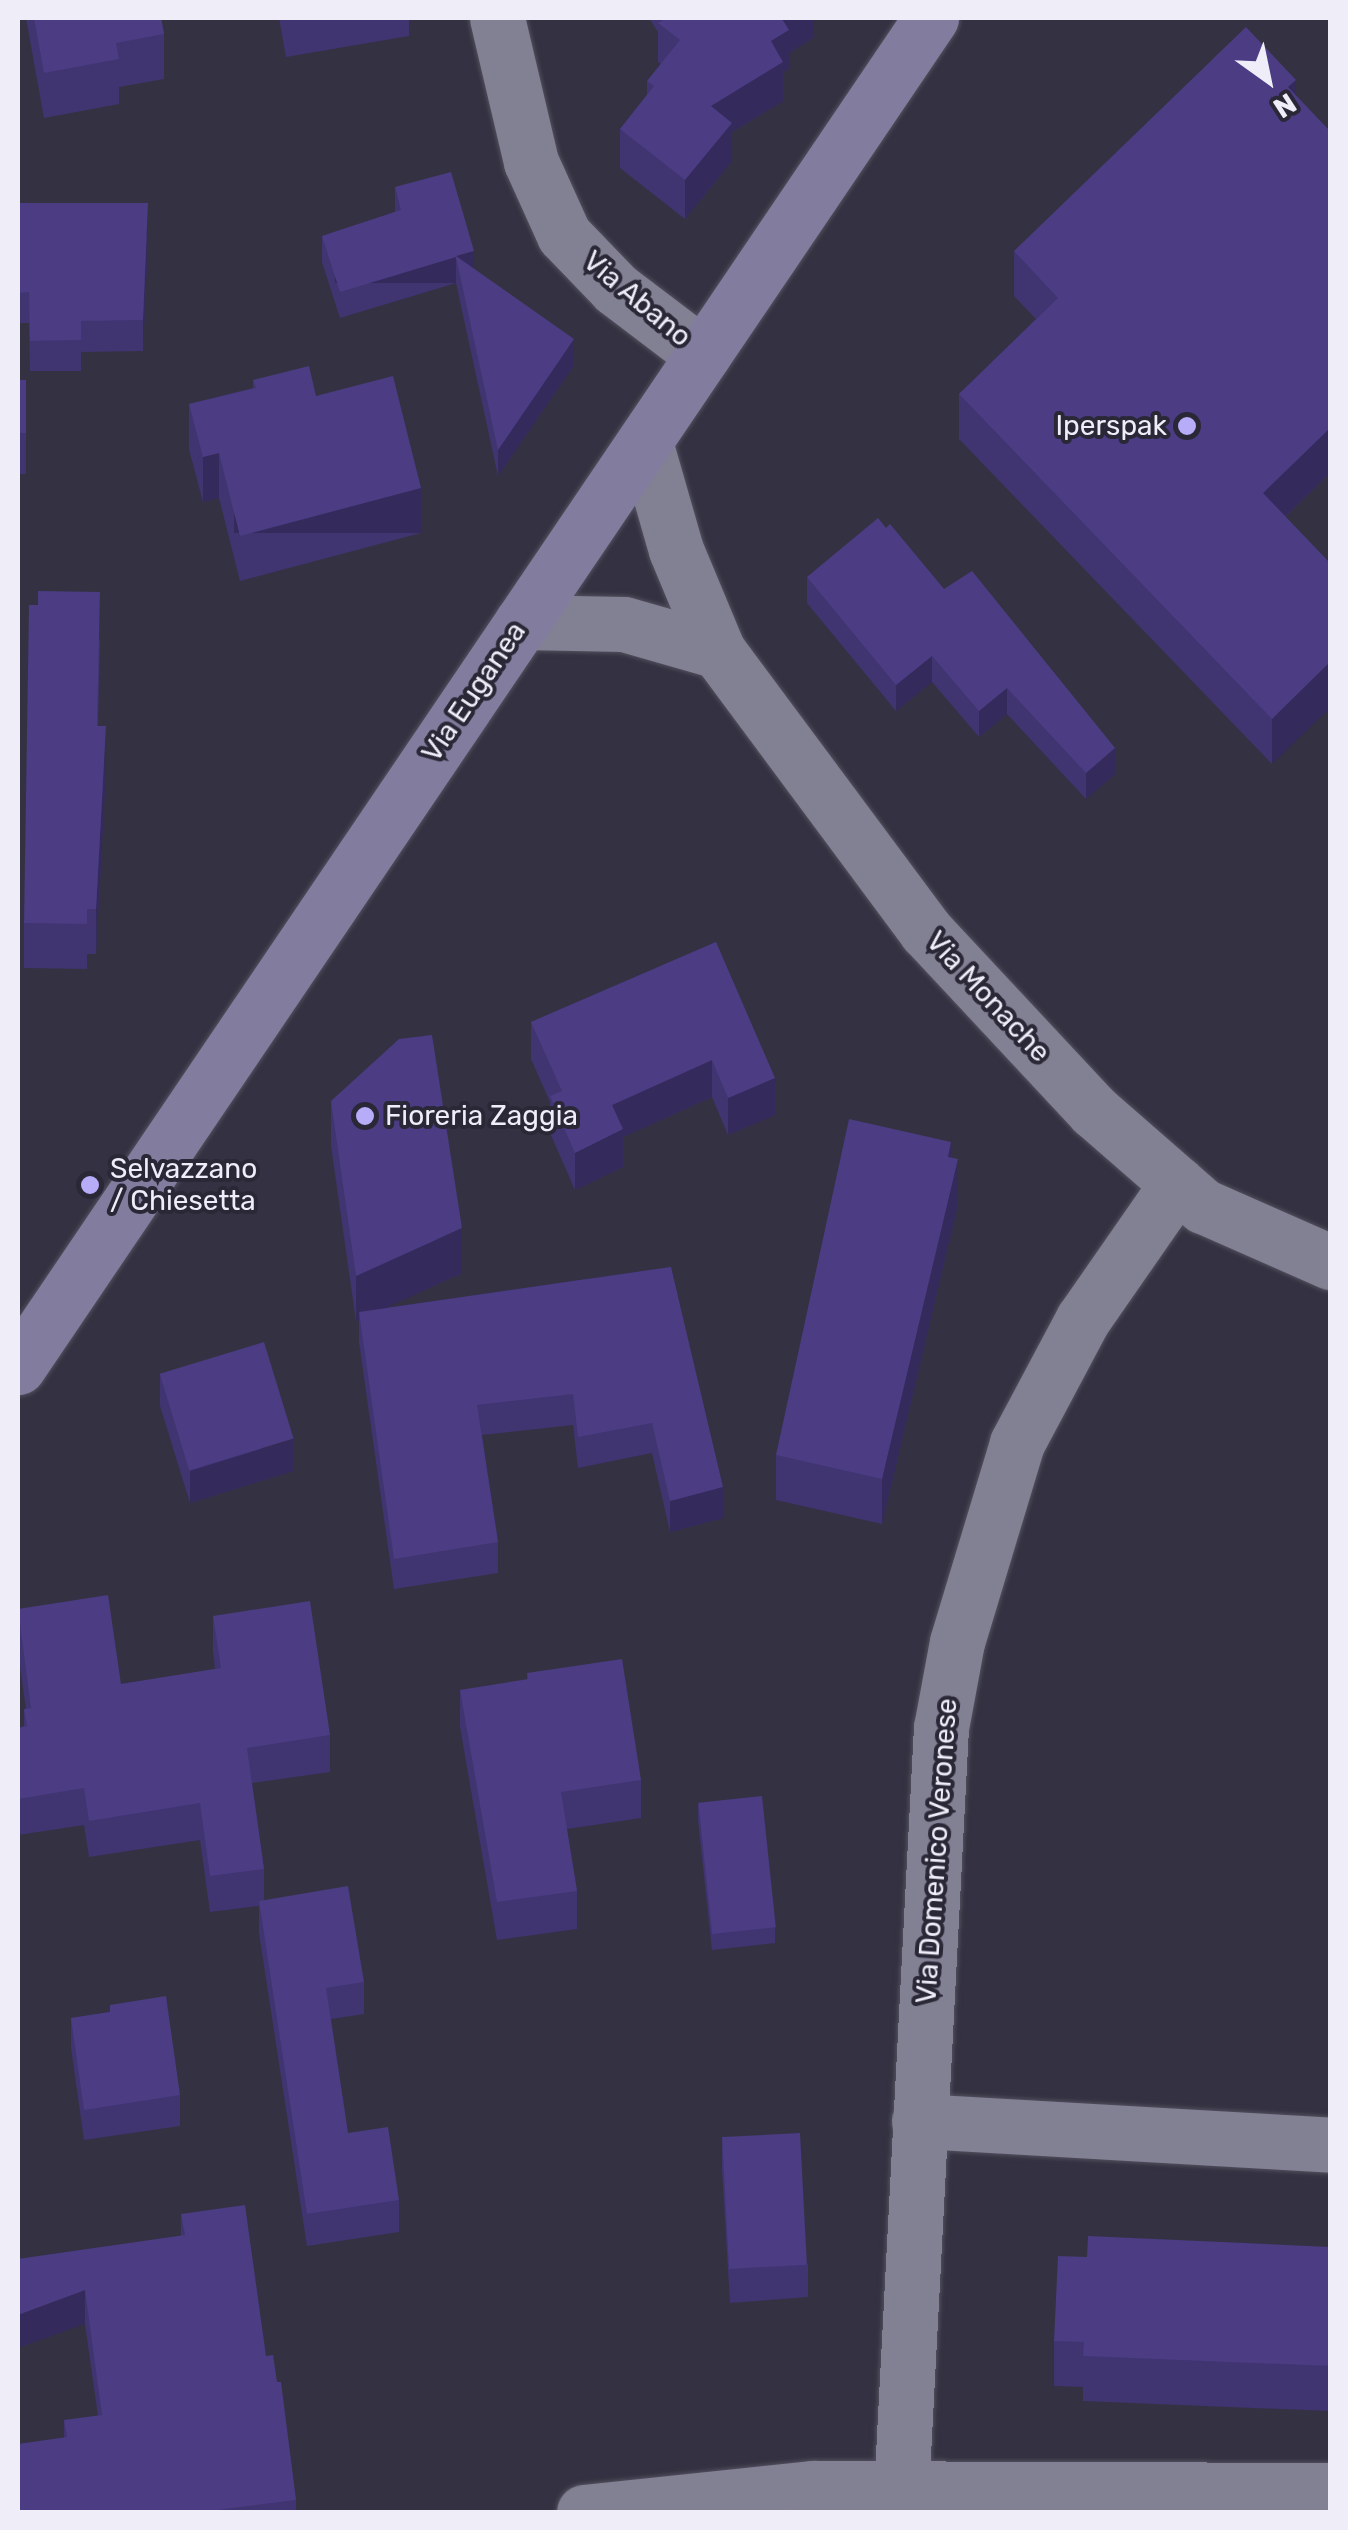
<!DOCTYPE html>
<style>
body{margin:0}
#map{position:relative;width:1348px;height:2530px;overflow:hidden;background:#343242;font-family:Rubik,sans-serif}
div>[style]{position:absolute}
.roads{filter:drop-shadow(0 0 2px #52505e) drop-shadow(0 0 2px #52505e)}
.street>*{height:55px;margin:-27.5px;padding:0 27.5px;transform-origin:27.5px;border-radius:27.5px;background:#828093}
.secondary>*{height:55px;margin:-27.5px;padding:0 27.5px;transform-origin:27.5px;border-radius:27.5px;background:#827d9e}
.wall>*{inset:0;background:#403471;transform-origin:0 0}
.shaded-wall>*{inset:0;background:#342a5c;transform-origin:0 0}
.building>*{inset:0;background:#4b3c83;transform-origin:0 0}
.dots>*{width:28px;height:28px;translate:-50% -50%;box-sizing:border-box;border:5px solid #2a2837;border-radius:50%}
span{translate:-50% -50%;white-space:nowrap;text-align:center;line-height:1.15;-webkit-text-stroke:8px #2a2837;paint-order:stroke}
.street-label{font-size:28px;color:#eeedf8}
.poi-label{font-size:28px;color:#eeedf8}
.right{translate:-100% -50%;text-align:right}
.left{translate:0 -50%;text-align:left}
.frame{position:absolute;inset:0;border:20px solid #eeedf8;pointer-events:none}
.north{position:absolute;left:1218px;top:30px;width:100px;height:100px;-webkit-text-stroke:8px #2a2837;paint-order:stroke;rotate:147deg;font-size:28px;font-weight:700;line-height:40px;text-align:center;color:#eeedf8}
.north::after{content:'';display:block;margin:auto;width:35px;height:45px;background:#eeedf8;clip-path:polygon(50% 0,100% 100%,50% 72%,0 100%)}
</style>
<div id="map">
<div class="roads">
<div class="street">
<div style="left:497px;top:18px;width:148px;rotate:76.7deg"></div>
<div style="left:531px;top:162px;width:80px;rotate:65.7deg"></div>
<div style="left:564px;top:235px;width:75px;rotate:46.1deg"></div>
<div style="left:616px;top:289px;width:109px;rotate:37.2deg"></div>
<div style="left:645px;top:442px;width:112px;rotate:74deg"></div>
<div style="left:676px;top:550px;width:109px;rotate:67.4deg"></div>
<div style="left:718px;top:651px;width:349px;rotate:53.4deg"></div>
<div style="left:926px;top:931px;width:246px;rotate:47deg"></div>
<div style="left:1094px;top:1111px;width:145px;rotate:41.1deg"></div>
<div style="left:1203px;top:1206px;width:139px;rotate:23.8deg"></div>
<div style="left:522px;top:622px;width:102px;rotate:1.1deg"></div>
<div style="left:624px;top:624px;width:98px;rotate:16deg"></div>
<div style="left:919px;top:2121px;width:412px;rotate:3.3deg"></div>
<div style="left:584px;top:2512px;width:230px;rotate:-6deg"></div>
<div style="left:813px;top:2488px;width:517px;rotate:0.22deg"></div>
<div style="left:900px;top:2512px;width:785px;rotate:-87.01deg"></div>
<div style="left:941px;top:1728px;width:87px;rotate:-79.5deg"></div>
<div style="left:957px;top:1642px;width:208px;rotate:-73.2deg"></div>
<div style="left:1017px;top:1443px;width:140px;rotate:-62deg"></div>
<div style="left:1083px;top:1319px;width:165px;rotate:-55.2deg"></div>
</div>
<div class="secondary">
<div style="left:18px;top:1367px;width:1629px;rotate:-55.91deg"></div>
</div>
</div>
<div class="wall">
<div style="clip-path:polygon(26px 18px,161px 18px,164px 34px,164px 79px,119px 87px,119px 104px,44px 118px)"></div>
<div style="clip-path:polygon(279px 18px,409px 18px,409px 36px,286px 57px)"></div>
<div style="clip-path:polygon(649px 18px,814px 18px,814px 37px,789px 53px,789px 69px,783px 72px,783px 101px,732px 132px,732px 161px,685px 219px,620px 168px,620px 129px,647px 95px,647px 81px,661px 64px,658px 62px,658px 32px)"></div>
<div style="clip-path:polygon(1296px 96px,1330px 473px,1286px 516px,1272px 764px,959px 439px,959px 394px,1036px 319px,1014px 296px,1014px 251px)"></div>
<div style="clip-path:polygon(395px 187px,474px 269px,574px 365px,498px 476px,456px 283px,340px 318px,322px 262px,322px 236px,395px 212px)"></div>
<div style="clip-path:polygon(18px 203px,148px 234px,143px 351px,81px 352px,81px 371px,30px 371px,29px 323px,18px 323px)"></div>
<div style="left:18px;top:380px;width:8px;height:94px"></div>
<div style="clip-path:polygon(253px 380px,316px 396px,421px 533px,240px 581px,219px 498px,203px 502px,189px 449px,189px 404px,253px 388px)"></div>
<div style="clip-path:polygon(807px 577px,944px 589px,1115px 774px,1086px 799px,1007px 714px,979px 737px,932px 682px,896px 711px,807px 603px)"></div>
<div style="clip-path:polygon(100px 637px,98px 726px,106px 771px,96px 954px,87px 954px,87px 969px,24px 968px,24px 923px)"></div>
<div style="clip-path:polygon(716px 942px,775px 1115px,728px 1135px,712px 1097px,623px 1137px,623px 1167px,575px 1190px,550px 1133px,550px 1102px,531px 1059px,531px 1022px)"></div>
<div style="clip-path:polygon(331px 1101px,462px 1273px,385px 1308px,671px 1267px,723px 1518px,670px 1532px,652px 1453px,578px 1468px,573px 1425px,482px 1435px,498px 1542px,498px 1573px,394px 1589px,359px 1342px,359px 1320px,356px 1321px,331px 1146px)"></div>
<div style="clip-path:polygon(951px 1158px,958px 1204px,882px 1524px,776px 1500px,776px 1455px)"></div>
<div style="clip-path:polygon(160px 1374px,293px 1471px,190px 1503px,160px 1406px)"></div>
<div style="clip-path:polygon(18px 1609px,121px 1684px,215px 1669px,213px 1652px,213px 1616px,330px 1735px,330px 1772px,252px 1783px,264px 1869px,264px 1900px,364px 1982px,364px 2014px,331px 2019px,348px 2133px,399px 2200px,399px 2232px,307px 2246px,259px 1933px,259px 1906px,210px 1912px,200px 1840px,89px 1857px,84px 1825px,18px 1835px,18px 1728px,24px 1726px,24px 1709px,26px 1709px,18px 1653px)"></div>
<div style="clip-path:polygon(527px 1673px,641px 1780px,641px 1818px,567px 1829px,577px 1891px,577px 1929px,497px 1940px,460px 1727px,460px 1690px,527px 1680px)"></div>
<div style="clip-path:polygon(698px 1803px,775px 1927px,775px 1943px,712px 1950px,698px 1820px)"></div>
<div style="clip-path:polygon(110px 2012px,180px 2095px,180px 2126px,84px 2140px,71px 2048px,71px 2018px)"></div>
<div style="clip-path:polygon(722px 2138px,808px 2265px,808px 2297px,730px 2303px,722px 2170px)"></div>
<div style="clip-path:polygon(181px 2214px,266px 2356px,296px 2500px,296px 2512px,18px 2512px,64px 2437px,64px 2420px,98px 2416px,85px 2324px,18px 2259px,181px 2236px)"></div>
<div style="clip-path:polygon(1330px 2247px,1330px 2411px,1083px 2401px,1083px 2387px,1054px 2386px,1054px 2341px,1087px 2257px)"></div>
</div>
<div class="shaded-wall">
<div style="clip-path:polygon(785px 18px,814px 18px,814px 37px,789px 53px,789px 69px,783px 72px,783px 101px,732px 132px,732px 161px,685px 219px,685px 180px,711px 106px,771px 41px,782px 19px)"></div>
<div style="clip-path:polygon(1296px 80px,1296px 125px,1288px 87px)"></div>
<div style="clip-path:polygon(148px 203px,148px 234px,143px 351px,143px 320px)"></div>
<div style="clip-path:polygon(474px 251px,474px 277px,456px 256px)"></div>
<div style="left:456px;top:257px;width:26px;height:121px;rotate:90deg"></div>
<div style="clip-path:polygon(574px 339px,574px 365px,498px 476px,498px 450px)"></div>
<div style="clip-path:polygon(1330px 428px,1330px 473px,1263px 538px,1263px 493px)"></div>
<div style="clip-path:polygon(219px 453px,219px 498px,203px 502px,203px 457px)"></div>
<div style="left:421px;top:488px;width:45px;height:187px;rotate:90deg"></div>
<div style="clip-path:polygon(932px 656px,932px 682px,896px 711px,896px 685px)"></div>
<div style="clip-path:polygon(1330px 662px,1330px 708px,1272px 764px,1272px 719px)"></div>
<div style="clip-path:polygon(1007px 688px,1007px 714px,979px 737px,979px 711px)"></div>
<div style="clip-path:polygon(106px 726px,106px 771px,96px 954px,96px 909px)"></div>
<div style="clip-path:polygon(1115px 748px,1115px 774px,1086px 799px,1086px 773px)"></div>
<div style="clip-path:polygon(712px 1060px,712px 1097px,623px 1137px,623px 1167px,575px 1190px,575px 1153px,612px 1105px)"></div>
<div style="clip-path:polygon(775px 1078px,775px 1115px,728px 1135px,728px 1098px)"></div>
<div style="clip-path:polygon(951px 1142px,951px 1186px,958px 1159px,958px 1204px,882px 1524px,882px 1479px)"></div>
<div style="clip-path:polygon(462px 1228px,462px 1273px,360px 1320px,359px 1312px,359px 1320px,356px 1321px,356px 1276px)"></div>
<div style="clip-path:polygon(293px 1439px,293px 1471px,190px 1503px,190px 1471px)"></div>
<div style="clip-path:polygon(723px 1487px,723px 1518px,670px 1532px,670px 1501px)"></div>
<div style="clip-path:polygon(85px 2290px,85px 2324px,18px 2348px,18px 2315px)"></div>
</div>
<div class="building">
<div style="clip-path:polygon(34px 18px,161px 18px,164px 34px,116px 43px,119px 59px,44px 73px)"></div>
<div style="clip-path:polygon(667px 18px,785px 18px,782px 19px,789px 30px,771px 41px,783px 62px,711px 106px,732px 123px,685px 180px,620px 129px,654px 86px,647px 81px,680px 40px,658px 23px)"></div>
<div style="clip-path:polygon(1246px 27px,1296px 80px,1288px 87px,1330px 131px,1330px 428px,1263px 493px,1330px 563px,1330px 662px,1272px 719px,959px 394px,1058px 298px,1014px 251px)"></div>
<div style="clip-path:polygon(451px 172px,474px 251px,456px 256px,574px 339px,498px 450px,456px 257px,340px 292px,322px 236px,401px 210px,395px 187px)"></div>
<div style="clip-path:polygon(18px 203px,148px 203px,143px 320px,81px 321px,81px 340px,30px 341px,29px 292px,18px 293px)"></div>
<div style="clip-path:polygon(309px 366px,316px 396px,393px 376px,421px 488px,240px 536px,219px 453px,203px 457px,189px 404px,256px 388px,253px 380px)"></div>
<div style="left:18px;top:380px;width:8px;height:53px"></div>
<div style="clip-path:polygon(878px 518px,886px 528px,890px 524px,944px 589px,972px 571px,1115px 748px,1086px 773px,1007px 688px,979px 711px,932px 656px,896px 685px,807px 577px)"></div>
<div style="clip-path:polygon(38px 591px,100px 592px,97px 726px,106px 726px,96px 909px,87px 909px,87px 924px,24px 923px,29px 605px,38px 605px)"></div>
<div style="clip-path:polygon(716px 942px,775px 1078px,728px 1098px,712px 1060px,612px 1105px,623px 1129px,575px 1153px,550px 1096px,562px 1091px,531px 1022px)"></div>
<div style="clip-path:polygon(432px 1035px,462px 1228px,356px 1276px,331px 1101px,399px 1039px)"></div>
<div style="clip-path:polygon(849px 1119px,951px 1142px,948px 1157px,958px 1159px,882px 1479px,776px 1455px)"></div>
<div style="clip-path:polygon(671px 1267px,723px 1487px,670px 1501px,652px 1423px,578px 1437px,573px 1394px,477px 1405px,498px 1542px,394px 1559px,359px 1312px)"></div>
<div style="left:264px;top:1342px;width:101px;height:109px;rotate:73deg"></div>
<div style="clip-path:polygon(108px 1595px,121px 1684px,221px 1668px,213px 1616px,310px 1601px,330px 1735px,247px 1748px,264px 1869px,210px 1876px,200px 1803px,89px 1821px,84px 1788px,18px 1799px,18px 1728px,27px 1726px,24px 1709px,31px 1708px,18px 1609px)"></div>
<div style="clip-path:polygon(622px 1659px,641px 1780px,561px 1792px,577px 1891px,497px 1902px,460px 1690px,528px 1679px,527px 1673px)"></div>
<div style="left:762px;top:1796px;width:132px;height:64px;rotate:84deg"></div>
<div style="clip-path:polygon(348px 1886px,364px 1982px,326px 1988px,348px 2133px,388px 2127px,399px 2200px,307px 2214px,259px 1901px)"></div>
<div style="clip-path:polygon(166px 1996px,180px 2095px,84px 2110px,71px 2018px,110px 2012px,110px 2005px)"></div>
<div style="left:800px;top:2133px;width:132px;height:78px;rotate:87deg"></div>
<div style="clip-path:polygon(245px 2205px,266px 2356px,273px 2355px,277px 2382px,281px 2382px,296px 2500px,202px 2512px,18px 2512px,18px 2444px,67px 2437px,64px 2420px,102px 2415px,85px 2290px,18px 2315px,18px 2259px,185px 2235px,181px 2214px)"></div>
<div style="clip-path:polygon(1088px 2236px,1330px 2247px,1330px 2366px,1083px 2356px,1084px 2342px,1054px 2341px,1058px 2256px,1087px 2257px)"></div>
</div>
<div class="dots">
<div style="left:1187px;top:426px;background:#b6acf8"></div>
<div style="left:365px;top:1116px;background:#b6acf8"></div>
<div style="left:90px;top:1185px;background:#b6acf8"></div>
</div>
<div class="street-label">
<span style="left:637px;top:299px;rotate:40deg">Via Abano</span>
<span style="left:474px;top:692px;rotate:-56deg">Via Euganea</span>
<span style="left:988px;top:997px;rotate:47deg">Via Monache</span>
<span style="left:937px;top:1851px;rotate:-86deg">Via Domenico Veronese</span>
</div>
<div class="poi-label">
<span class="right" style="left:1167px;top:426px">Iperspak</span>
<span class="left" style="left:385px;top:1116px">Fioreria Zaggia</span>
<span class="left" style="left:110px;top:1185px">Selvazzano<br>/ Chiesetta</span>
</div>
<div class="frame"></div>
<div class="north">N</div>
</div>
